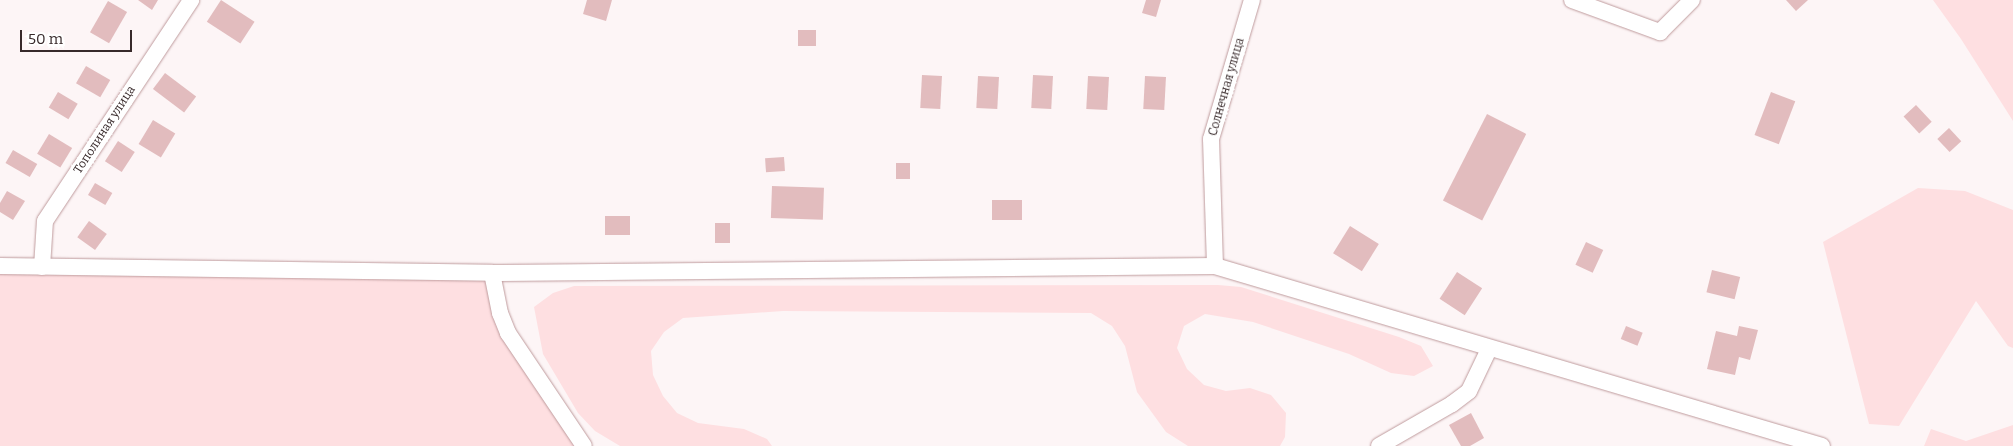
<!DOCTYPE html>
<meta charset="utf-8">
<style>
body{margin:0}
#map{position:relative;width:2013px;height:446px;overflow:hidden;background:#fdf5f6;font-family:Bitter,serif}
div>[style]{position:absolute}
.green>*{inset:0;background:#fedfe1}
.building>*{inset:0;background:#e2bcbe;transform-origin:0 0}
.roads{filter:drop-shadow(0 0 1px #bf9b9d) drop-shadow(0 0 1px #bf9b9d)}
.minor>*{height:16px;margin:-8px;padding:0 8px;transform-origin:8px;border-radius:8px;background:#fff}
span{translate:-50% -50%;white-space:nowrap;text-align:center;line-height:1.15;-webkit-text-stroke:4px #fff;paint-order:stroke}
.street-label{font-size:12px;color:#37292a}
.scale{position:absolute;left:20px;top:30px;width:112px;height:22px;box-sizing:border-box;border:2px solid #37292a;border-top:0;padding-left:6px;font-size:15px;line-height:18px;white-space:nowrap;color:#37292a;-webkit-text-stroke:4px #fff;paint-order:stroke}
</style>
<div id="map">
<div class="green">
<div style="clip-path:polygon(1933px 0,2013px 0,2013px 121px,1961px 39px)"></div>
<div style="clip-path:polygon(1918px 188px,1965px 191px,2013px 210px,2013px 348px,2008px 346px,1976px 301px,1899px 426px,1869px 424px,1823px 242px)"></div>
<div style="clip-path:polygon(0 266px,492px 273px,508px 333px,584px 446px,0 446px)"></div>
<div style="clip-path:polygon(1218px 285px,1241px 287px,1399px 337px,1421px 346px,1433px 366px,1414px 376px,1391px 373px,1349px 354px,1253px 322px,1205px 314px,1184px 326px,1177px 348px,1187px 369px,1204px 385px,1226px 391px,1250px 388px,1271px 395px,1286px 413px,1285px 437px,1280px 446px,1188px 446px,1166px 432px,1137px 392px,1125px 346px,1112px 326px,1091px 313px,783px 311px,683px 318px,664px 332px,651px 351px,653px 375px,663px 396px,677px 413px,698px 423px,744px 429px,767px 439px,772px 446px,620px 446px,595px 431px,578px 413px,543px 354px,534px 307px,553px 293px,574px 286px)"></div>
<div style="clip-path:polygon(2013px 425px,2013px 446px,1924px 446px,1931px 429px,1966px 441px)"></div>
</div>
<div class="building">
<div style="clip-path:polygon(138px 0,158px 0,152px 10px)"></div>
<div style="left:221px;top:0;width:40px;height:26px;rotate:33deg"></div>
<div style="clip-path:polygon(587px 0,612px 0,606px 21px,583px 14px)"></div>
<div style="clip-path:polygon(1146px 0,1161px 0,1156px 17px,1142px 13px)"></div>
<div style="clip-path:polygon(1786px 0,1808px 0,1796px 11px)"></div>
<div style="left:108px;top:1px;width:22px;height:36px;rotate:30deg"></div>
<div style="left:798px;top:30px;width:18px;height:16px"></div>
<div style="left:86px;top:66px;width:28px;height:20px;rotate:30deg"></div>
<div style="left:165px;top:73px;width:39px;height:20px;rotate:37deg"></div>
<div style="left:922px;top:75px;width:20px;height:33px;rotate:3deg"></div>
<div style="left:1033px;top:75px;width:20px;height:33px;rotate:3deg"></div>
<div style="left:978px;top:76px;width:21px;height:32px;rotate:3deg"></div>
<div style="left:1088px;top:76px;width:21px;height:33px;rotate:3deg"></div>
<div style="left:1145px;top:76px;width:21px;height:33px;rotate:3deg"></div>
<div style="left:58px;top:92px;width:23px;height:18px;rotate:31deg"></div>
<div style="left:1771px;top:92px;width:26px;height:46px;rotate:21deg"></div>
<div style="left:1916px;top:105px;width:23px;height:17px;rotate:47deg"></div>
<div style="left:1487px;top:114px;width:44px;height:97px;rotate:27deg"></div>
<div style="left:153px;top:120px;width:26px;height:28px;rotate:31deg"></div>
<div style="left:1949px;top:128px;width:18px;height:16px;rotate:47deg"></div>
<div style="left:49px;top:134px;width:27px;height:23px;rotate:31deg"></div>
<div style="left:118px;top:141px;width:20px;height:24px;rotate:33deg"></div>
<div style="left:13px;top:150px;width:28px;height:15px;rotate:30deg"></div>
<div style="left:784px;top:157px;width:14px;height:19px;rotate:86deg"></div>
<div style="left:896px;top:163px;width:14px;height:16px"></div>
<div style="left:95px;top:183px;width:20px;height:14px;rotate:30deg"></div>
<div style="left:772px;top:186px;width:52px;height:32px;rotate:2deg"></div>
<div style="clip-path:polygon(7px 191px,25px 201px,13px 220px,0 212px,0 203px)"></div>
<div style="left:1022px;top:200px;width:20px;height:30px;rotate:90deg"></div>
<div style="left:630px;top:216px;width:19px;height:25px;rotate:90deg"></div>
<div style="left:89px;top:221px;width:22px;height:20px;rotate:36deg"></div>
<div style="left:715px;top:223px;width:15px;height:20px"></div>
<div style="left:1350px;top:226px;width:34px;height:32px;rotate:32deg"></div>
<div style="left:1586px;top:242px;width:19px;height:25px;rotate:25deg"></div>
<div style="left:1712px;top:270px;width:29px;height:23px;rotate:14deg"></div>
<div style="left:1457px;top:272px;width:30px;height:32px;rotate:33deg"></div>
<div style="left:1626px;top:326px;width:18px;height:14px;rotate:22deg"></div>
<div style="clip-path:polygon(1739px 326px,1758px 330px,1750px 360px,1739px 357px,1735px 375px,1707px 369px,1716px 331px,1737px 336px)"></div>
<div style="clip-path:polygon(1471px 413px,1484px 438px,1470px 446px,1461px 446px,1449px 425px)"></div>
</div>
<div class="roads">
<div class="minor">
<div style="left:1572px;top:0;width:94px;rotate:20deg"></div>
<div style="left:1660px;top:32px;width:45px;rotate:-45deg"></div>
<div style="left:0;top:266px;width:492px;rotate:0.8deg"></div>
<div style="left:492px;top:273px;width:723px;rotate:-0.55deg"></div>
<div style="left:1215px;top:266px;width:633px;rotate:16.52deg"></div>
<div style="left:1215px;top:266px;width:127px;rotate:-91.8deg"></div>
<div style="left:1211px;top:139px;width:145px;rotate:-73.6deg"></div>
<div style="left:42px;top:267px;width:46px;rotate:-86.3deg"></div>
<div style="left:45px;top:221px;width:265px;rotate:-56.5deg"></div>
<div style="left:492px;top:273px;width:41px;rotate:78.7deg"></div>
<div style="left:500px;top:313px;width:22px;rotate:68deg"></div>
<div style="left:508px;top:333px;width:136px;rotate:56.1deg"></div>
<div style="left:1379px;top:446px;width:84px;rotate:-29.9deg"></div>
<div style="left:1452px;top:404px;width:21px;rotate:-37deg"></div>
<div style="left:1469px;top:391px;width:47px;rotate:-64.5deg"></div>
</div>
</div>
<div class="street-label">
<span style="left:1227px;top:87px;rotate:-74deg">Солнечная улица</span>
<span style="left:105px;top:130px;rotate:-57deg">Тополиная улица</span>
</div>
<div class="scale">50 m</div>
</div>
